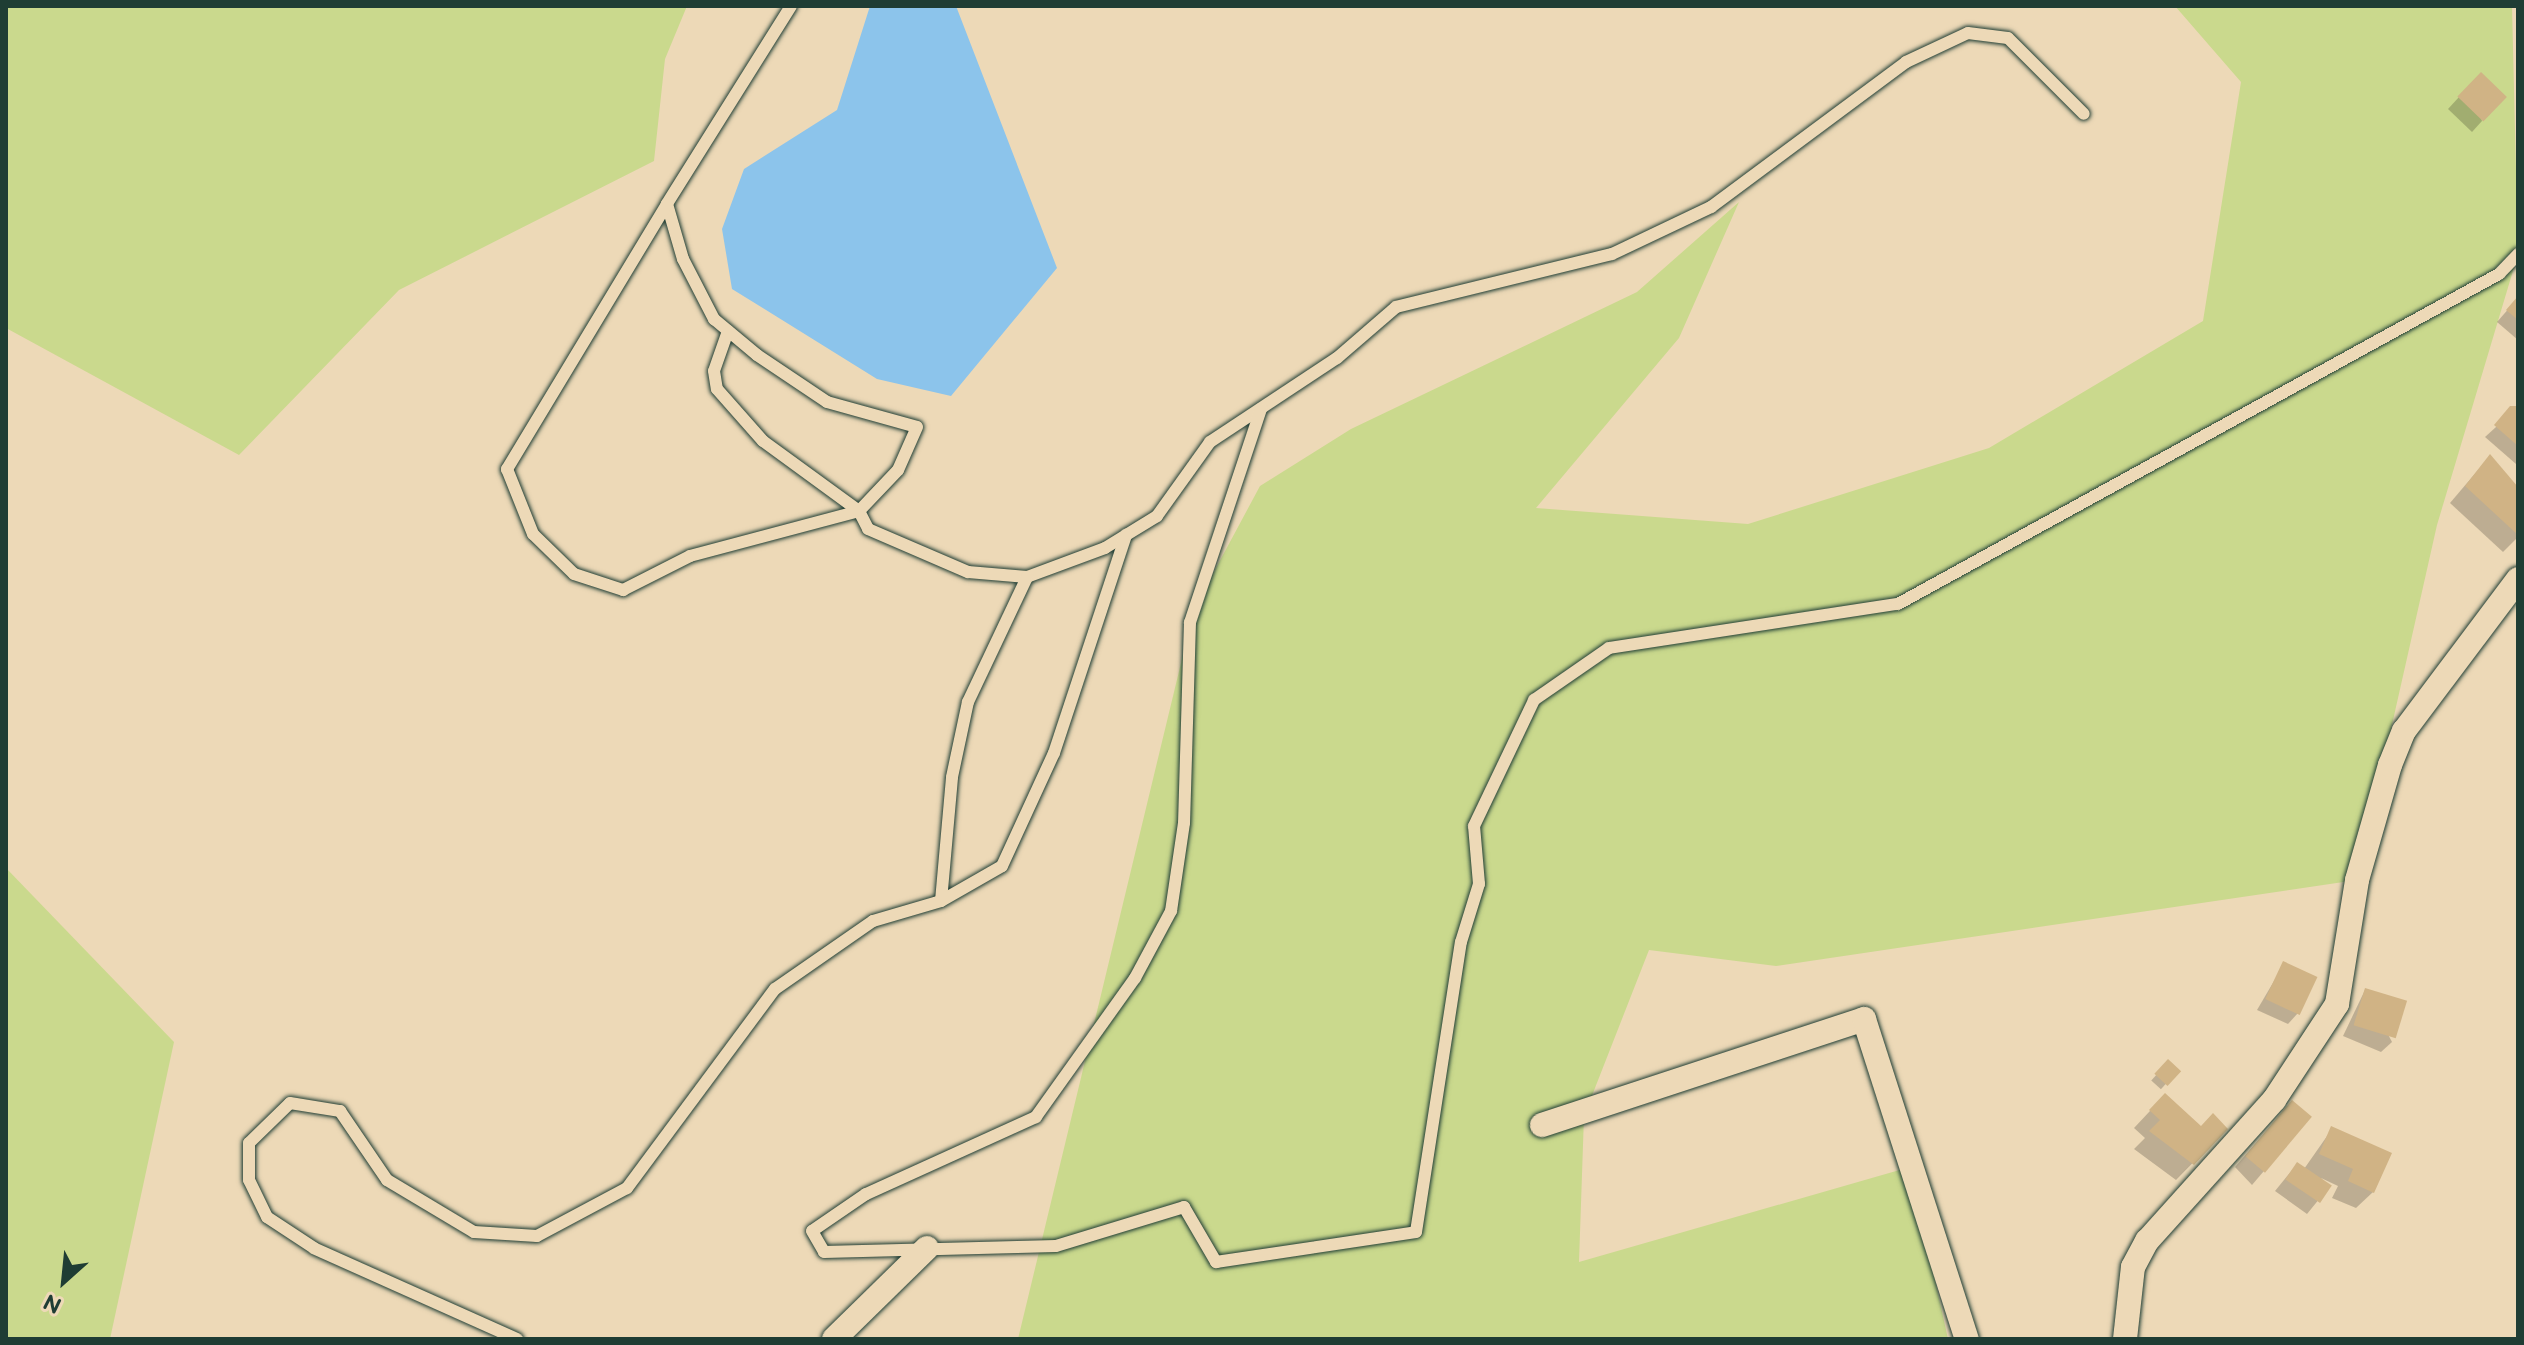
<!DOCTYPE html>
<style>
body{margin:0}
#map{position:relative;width:2524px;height:1345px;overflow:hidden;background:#edd9b7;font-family:"Balsamiq Sans",sans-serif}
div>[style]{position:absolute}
.green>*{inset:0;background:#cad98d}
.water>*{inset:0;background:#8cc4eb}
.shadow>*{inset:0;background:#0003;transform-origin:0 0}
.building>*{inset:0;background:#d0b385;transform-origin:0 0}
.roads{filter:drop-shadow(0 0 2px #1f3d34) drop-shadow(0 0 2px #1f3d34)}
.service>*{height:12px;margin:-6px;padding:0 6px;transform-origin:6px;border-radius:6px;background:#edd9b7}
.minor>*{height:24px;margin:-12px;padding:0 12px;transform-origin:12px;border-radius:12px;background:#edd9b7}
span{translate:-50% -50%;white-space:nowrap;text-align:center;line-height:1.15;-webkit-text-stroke:6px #edd9b7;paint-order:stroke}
.frame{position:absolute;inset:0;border:8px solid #1f3d34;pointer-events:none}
.north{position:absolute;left:24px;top:1241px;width:80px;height:80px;-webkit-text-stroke:6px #edd9b7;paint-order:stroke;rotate:207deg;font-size:22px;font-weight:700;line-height:32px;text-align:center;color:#1f3d34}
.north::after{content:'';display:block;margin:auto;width:28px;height:36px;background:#1f3d34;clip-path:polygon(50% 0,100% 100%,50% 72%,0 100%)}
</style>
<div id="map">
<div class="green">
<div style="clip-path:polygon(6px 6px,687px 6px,665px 59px,654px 161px,399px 290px,239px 455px,6px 328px)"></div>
<div style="clip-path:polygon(2175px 6px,2512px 6px,2518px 254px,2437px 525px,2357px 880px,1776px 966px,1649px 950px,1584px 1116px,1579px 1262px,1910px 1167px,1948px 1339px,1018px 1339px,1194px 609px,1260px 486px,1351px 429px,1637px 292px,1739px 202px,1679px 338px,1536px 508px,1748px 524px,1989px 448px,2203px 321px,2241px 82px)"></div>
<div style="clip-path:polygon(6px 868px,174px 1042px,110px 1339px,6px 1339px)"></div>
</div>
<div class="water">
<div style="clip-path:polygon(870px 6px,956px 6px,1057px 268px,951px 396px,877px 379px,732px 289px,722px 229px,744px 169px,837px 110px)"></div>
</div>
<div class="shadow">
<div style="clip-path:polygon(2470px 85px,2482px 121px,2472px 132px,2448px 109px)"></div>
<div style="clip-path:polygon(2518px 298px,2518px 340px,2497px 322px)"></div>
<div style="clip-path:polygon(2518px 407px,2518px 462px,2516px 464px,2485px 437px)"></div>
<div style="clip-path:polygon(2490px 456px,2518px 489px,2518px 537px,2503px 552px,2450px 503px)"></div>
<div style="clip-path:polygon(2284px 964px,2298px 1013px,2288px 1024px,2257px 1010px)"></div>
<div style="clip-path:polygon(2365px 990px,2392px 1042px,2381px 1052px,2343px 1036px)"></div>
<div style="left:2168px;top:1062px;width:13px;height:25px;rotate:42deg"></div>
<div style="clip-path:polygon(2165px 1095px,2200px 1128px,2226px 1129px,2176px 1180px,2134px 1149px,2145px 1138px,2134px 1128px)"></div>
<div style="clip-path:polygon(2282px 1113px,2309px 1118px,2252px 1185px,2235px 1167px)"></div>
<div style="clip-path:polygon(2332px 1129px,2373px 1192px,2356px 1208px,2332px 1198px,2338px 1186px,2321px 1178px,2329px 1187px,2307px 1214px,2275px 1191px,2297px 1164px,2304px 1169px)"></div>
</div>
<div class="building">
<div style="left:2481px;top:72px;width:36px;height:34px;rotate:44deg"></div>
<div style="clip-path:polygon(2518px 296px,2518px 320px,2506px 310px)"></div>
<div style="clip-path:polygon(2510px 406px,2518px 406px,2518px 446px,2494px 425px)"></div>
<div style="clip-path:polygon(2490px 454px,2518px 487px,2518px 535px,2465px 486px)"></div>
<div style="left:2283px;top:961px;width:38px;height:42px;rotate:25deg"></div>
<div style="left:2365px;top:988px;width:44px;height:39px;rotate:17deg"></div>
<div style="left:2168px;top:1059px;width:18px;height:20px;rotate:43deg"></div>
<div style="clip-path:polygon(2165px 1093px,2201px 1126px,2213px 1113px,2228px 1129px,2194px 1165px,2149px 1131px,2160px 1120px,2149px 1110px)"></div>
<div style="left:2292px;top:1100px;width:26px;height:73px;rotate:40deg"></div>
<div style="clip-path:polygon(2331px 1126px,2392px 1153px,2374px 1193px,2348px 1181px,2353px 1169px,2319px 1154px)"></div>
<div style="left:2297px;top:1162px;width:42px;height:21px;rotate:34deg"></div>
</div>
<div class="roads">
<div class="service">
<div style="left:791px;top:6px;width:234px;rotate:122.1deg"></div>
<div style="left:667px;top:204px;width:57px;rotate:73.8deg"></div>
<div style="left:683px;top:259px;width:68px;rotate:62.7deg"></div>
<div style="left:714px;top:319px;width:56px;rotate:39.9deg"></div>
<div style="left:757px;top:355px;width:84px;rotate:33.9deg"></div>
<div style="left:827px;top:402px;width:93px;rotate:15.5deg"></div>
<div style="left:917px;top:427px;width:47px;rotate:113.8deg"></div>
<div style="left:898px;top:470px;width:57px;rotate:133.6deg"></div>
<div style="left:859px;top:511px;width:20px;rotate:63deg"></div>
<div style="left:868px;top:529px;width:109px;rotate:23.3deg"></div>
<div style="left:968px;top:572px;width:59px;rotate:4.8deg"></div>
<div style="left:1027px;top:577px;width:83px;rotate:-20.4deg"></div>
<div style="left:1105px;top:548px;width:61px;rotate:-31.6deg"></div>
<div style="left:1157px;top:516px;width:91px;rotate:-54.4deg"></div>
<div style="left:1210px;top:442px;width:152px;rotate:-33.5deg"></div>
<div style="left:1337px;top:358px;width:78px;rotate:-40.8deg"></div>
<div style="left:1396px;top:307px;width:222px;rotate:-13.8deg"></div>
<div style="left:1612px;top:254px;width:110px;rotate:-25.4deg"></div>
<div style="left:1711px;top:207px;width:243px;rotate:-36.6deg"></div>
<div style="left:1906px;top:62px;width:68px;rotate:-25.1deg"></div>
<div style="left:1968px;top:33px;width:40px;rotate:7.1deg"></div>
<div style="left:2008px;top:38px;width:107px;rotate:45deg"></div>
<div style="left:667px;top:204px;width:310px;rotate:121.1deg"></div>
<div style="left:507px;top:469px;width:70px;rotate:68.2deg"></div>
<div style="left:533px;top:534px;width:57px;rotate:44.3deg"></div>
<div style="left:574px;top:574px;width:52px;rotate:18.1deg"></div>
<div style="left:623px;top:590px;width:75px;rotate:-26.9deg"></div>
<div style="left:690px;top:556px;width:175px;rotate:-14.9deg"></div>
<div style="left:728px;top:331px;width:42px;rotate:109.3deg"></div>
<div style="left:714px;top:371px;width:18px;rotate:81deg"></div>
<div style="left:717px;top:389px;width:69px;rotate:48.5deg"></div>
<div style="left:763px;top:441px;width:119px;rotate:36.1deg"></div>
<div style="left:1261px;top:409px;width:225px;rotate:108.4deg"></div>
<div style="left:1190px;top:622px;width:201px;rotate:91.7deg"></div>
<div style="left:1184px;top:823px;width:89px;rotate:98.4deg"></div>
<div style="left:1171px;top:911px;width:76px;rotate:118.2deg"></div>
<div style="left:1135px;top:978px;width:171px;rotate:125.5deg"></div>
<div style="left:1036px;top:1117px;width:187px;rotate:155.6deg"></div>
<div style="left:866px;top:1194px;width:65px;rotate:145.6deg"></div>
<div style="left:812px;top:1231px;width:24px;rotate:60deg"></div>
<div style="left:824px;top:1252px;width:232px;rotate:-1.5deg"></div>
<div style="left:1056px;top:1246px;width:134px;rotate:-16.9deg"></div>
<div style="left:1184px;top:1207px;width:64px;rotate:59.8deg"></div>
<div style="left:1216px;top:1262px;width:202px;rotate:-8.5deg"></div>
<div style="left:1416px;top:1232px;width:293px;rotate:-81.2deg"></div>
<div style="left:1461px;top:942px;width:61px;rotate:-72.8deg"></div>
<div style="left:1479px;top:884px;width:58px;rotate:-94.9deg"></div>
<div style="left:1474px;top:826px;width:140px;rotate:-64.5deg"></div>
<div style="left:1534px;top:700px;width:91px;rotate:-34.7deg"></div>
<div style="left:1609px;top:648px;width:292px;rotate:-8.7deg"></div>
<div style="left:1898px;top:604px;width:686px;rotate:-28.77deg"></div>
<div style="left:2499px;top:274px;width:28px;rotate:-46deg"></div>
<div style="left:941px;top:901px;width:124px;rotate:-84.9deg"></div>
<div style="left:952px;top:777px;width:77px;rotate:-78deg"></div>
<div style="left:968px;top:702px;width:138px;rotate:-64.7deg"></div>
<div style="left:517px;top:1339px;width:222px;rotate:-155.9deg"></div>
<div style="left:314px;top:1248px;width:56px;rotate:-146.6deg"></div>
<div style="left:267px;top:1217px;width:41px;rotate:-115.9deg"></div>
<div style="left:249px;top:1180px;width:37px;rotate:-90deg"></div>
<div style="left:249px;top:1143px;width:57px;rotate:-44.3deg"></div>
<div style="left:290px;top:1103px;width:51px;rotate:9.1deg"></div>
<div style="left:340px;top:1111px;width:83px;rotate:55.7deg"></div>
<div style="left:387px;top:1180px;width:101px;rotate:30.9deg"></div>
<div style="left:474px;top:1232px;width:63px;rotate:3.6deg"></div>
<div style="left:537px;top:1236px;width:102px;rotate:-28.1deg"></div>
<div style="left:627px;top:1188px;width:248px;rotate:-53.4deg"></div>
<div style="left:775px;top:989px;width:119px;rotate:-34.8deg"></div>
<div style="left:873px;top:921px;width:71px;rotate:-16.4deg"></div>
<div style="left:941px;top:901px;width:70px;rotate:-29.8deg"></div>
<div style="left:1002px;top:866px;width:124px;rotate:-65.3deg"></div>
<div style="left:1054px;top:753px;width:230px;rotate:-71.7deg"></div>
</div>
<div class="minor">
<div style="left:1542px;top:1125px;width:339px;rotate:-18.2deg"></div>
<div style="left:1864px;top:1019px;width:336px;rotate:72.2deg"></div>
<div style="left:834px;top:1339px;width:130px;rotate:-44.4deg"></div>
<div style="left:2125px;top:1339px;width:72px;rotate:-83.7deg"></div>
<div style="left:2133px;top:1267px;width:30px;rotate:-62deg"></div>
<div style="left:2147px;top:1241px;width:190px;rotate:-48deg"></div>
<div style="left:2274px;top:1100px;width:115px;rotate:-56.7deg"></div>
<div style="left:2337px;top:1004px;width:126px;rotate:-80.8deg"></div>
<div style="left:2357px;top:880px;width:120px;rotate:-74deg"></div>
<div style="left:2390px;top:765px;width:37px;rotate:-68deg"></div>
<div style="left:2404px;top:731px;width:190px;rotate:-53.1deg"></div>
</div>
</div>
<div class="frame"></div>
<div class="north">N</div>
</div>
